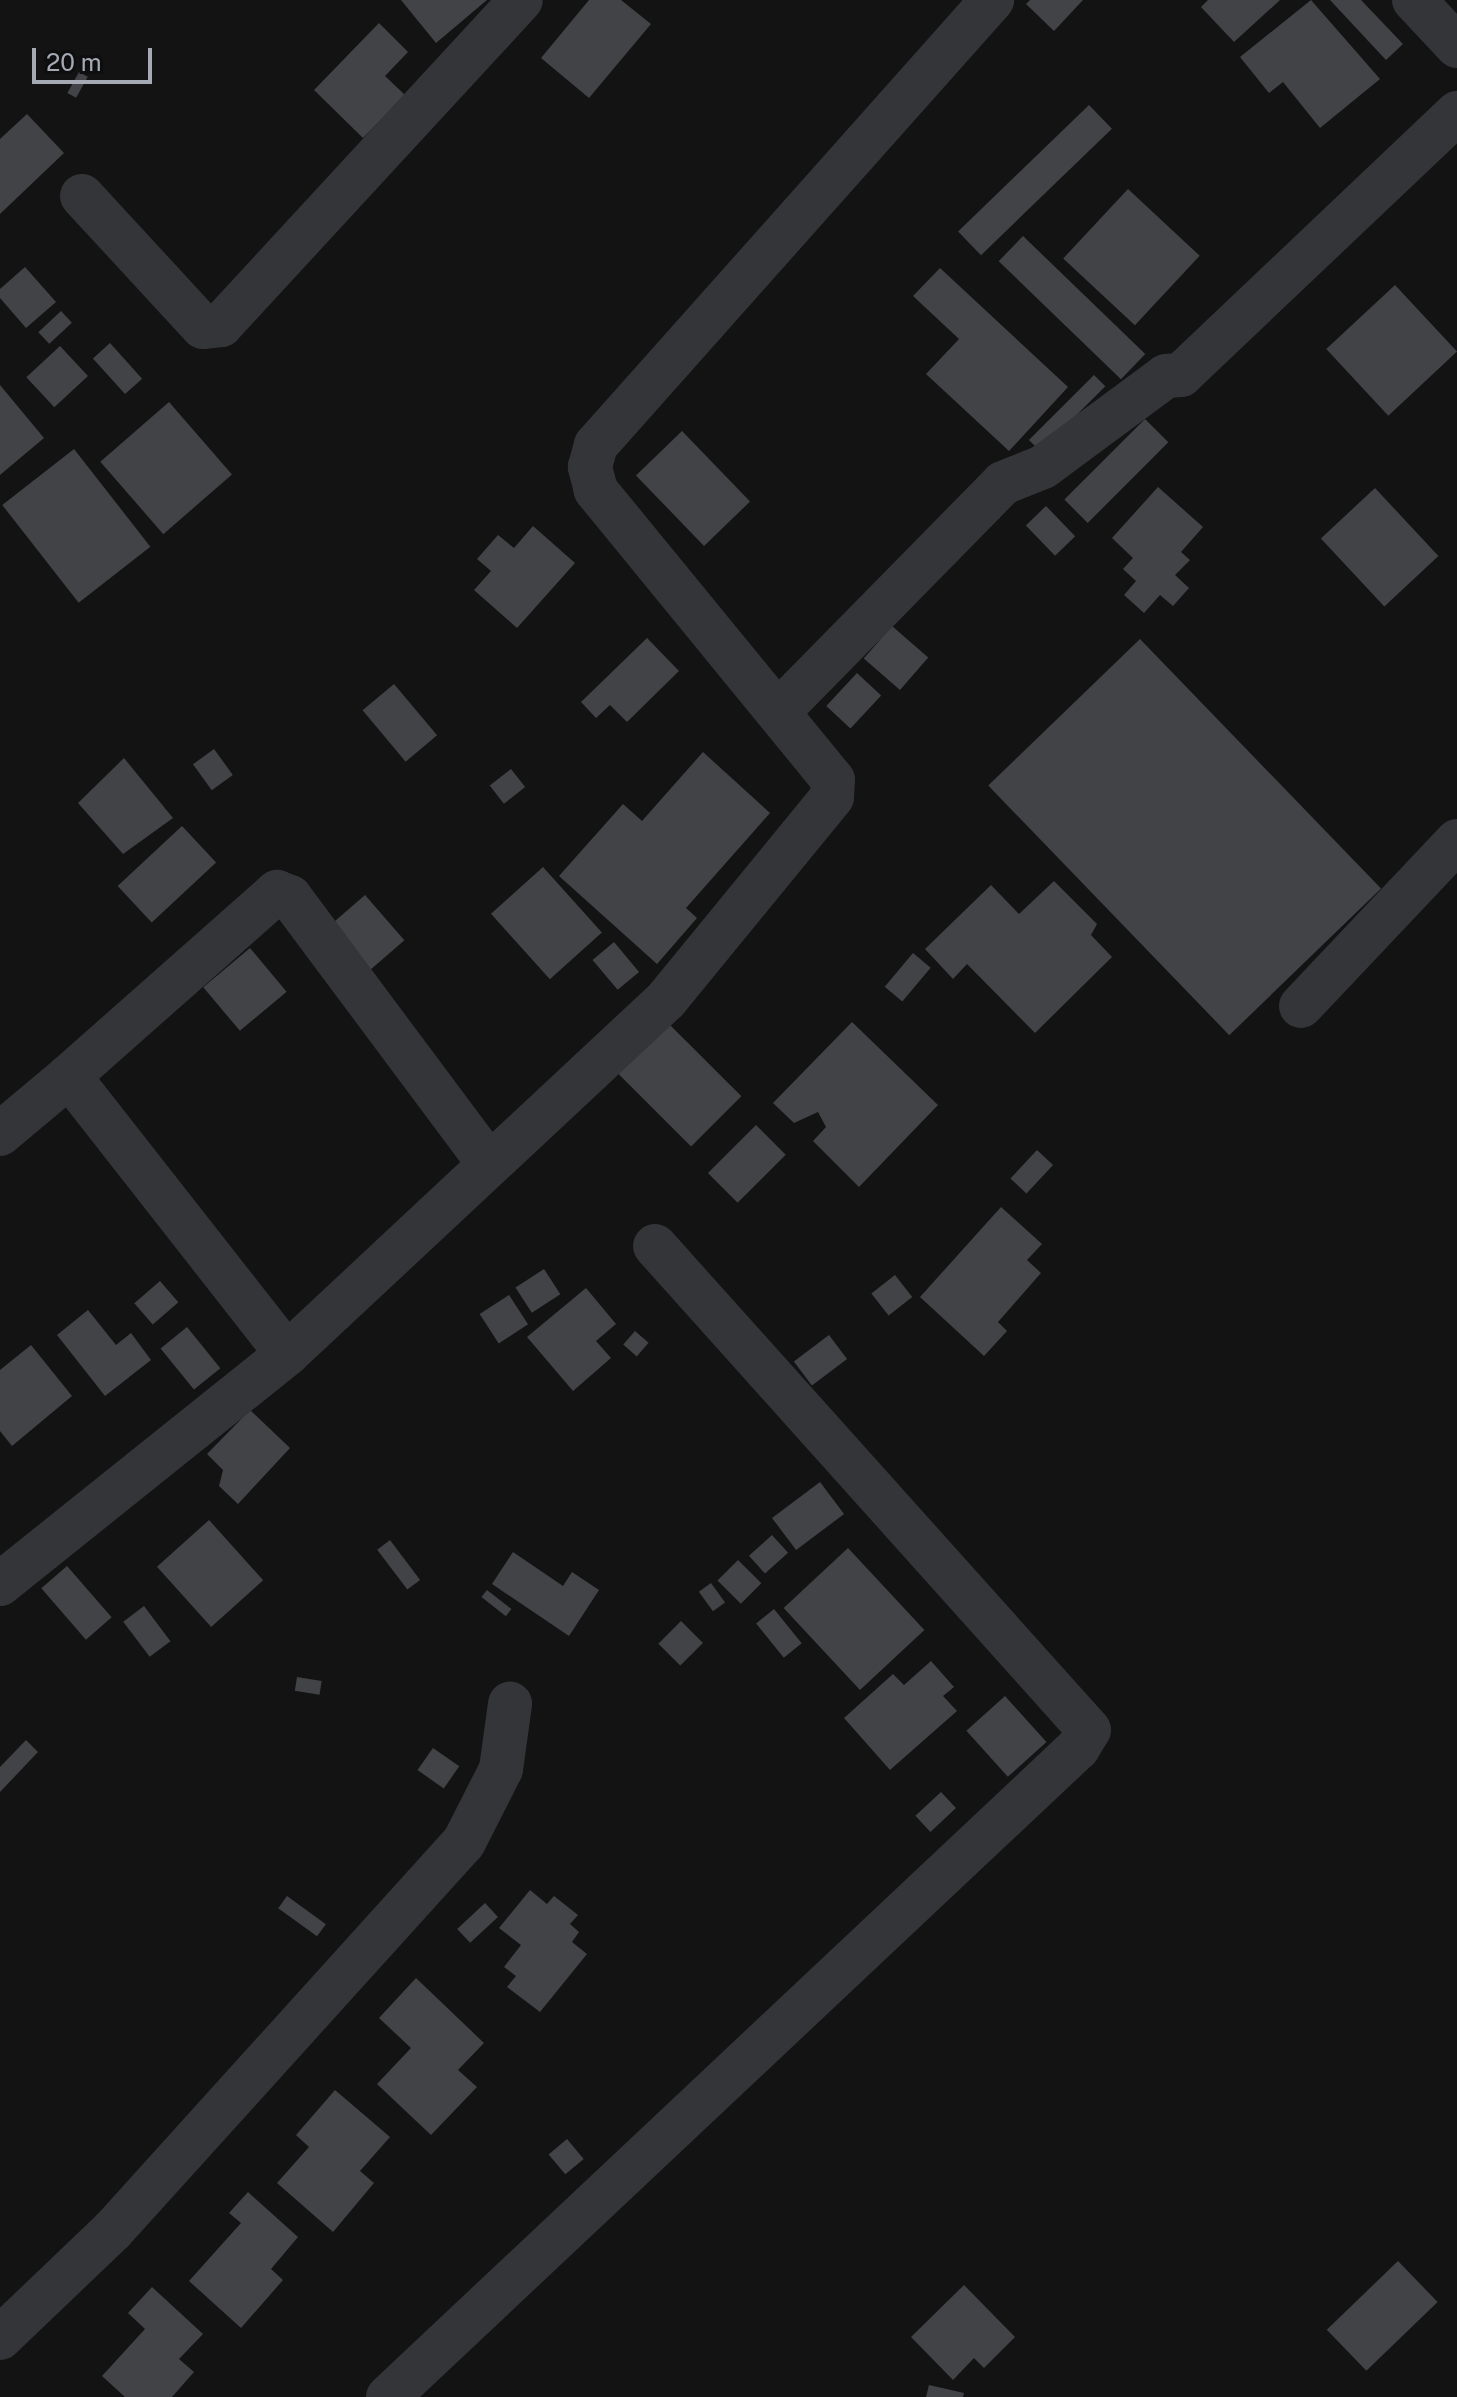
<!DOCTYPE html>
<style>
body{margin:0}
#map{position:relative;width:1457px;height:2397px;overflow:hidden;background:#131314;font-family:"Public Sans",sans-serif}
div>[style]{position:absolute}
.building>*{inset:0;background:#424347;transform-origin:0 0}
.street>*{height:44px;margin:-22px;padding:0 22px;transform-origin:22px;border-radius:22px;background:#343539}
span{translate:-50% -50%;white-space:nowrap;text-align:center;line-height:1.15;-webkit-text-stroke:8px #0e0e0f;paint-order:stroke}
.scale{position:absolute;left:32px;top:48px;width:120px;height:36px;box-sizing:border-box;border:4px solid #a5a9b4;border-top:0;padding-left:10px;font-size:24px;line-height:28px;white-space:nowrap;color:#a5a9b4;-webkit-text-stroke:6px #0e0e0f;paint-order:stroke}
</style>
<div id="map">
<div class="building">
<div style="clip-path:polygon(401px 0,487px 0,436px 43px)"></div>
<div style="clip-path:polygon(589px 0,621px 0,651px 24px,589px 98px,541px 58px)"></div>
<div style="clip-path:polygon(1030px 0,1083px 0,1054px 31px,1026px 4px)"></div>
<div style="clip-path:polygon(1208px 0,1280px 0,1234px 42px,1201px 7px)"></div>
<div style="clip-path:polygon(1311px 0,1380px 79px,1320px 128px,1283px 82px,1269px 93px,1240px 57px)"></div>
<div style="clip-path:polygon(1330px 0,1361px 0,1403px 44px,1386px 60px)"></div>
<div style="clip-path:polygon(379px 23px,408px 52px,385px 76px,405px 95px,363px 138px,314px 90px)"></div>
<div style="left:79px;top:72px;width:10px;height:24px;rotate:29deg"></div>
<div style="left:1089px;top:105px;width:33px;height:182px;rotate:46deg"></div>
<div style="clip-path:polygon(27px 114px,64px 153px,0 214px,0 139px)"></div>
<div style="left:1128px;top:189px;width:98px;height:95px;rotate:43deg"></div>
<div style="left:1023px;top:236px;width:170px;height:35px;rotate:44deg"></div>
<div style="clip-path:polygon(25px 267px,56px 302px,26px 328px,0 298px,0 289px)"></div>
<div style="clip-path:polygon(940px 268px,1068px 387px,1009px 451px,926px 374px,959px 339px,913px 296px)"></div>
<div style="left:1395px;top:285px;width:91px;height:94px;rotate:47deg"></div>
<div style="left:61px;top:311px;width:16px;height:31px;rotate:47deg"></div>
<div style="left:110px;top:343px;width:48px;height:23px;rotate:48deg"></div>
<div style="left:60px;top:346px;width:41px;height:46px;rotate:47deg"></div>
<div style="left:1094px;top:375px;width:16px;height:92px;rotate:45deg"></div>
<div style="clip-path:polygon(0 385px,44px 438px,0 475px)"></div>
<div style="left:169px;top:402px;width:96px;height:91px;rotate:49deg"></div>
<div style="left:1145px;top:419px;width:33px;height:114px;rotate:45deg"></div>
<div style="left:682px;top:431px;width:98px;height:64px;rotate:46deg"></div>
<div style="left:74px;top:449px;width:124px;height:91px;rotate:52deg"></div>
<div style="clip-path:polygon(1158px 487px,1203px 527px,1181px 552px,1190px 560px,1175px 575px,1189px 588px,1173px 606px,1160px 595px,1144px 613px,1124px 595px,1136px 581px,1123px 569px,1133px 558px,1112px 538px)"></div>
<div style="left:1375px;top:488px;width:93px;height:74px;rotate:47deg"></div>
<div style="left:1046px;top:506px;width:42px;height:28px;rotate:46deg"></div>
<div style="clip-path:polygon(533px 526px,575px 563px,517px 628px,474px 590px,491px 571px,477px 559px,498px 535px,514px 548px)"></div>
<div style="left:892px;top:626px;width:48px;height:43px;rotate:41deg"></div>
<div style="clip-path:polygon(647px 638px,679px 671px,627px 722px,610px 705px,596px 718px,581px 702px)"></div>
<div style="left:1140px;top:639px;width:347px;height:211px;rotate:46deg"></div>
<div style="left:857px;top:673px;width:33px;height:45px;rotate:43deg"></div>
<div style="left:394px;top:684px;width:67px;height:41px;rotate:50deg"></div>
<div style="left:214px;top:749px;width:32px;height:26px;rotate:54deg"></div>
<div style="clip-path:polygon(703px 752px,770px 813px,686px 908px,697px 918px,657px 964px,559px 876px,623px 804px,642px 821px)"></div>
<div style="clip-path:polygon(124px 758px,173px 818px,123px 854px,78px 803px)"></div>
<div style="left:511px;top:769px;width:23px;height:27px;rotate:52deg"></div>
<div style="left:182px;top:826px;width:50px;height:88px;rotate:47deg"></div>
<div style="left:543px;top:867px;width:88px;height:70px;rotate:48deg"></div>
<div style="clip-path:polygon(1054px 881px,1097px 924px,1091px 935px,1112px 957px,1035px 1033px,967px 964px,953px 979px,925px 949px,991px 885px,1019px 914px)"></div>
<div style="left:365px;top:895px;width:60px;height:45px;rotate:49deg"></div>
<div style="left:614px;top:942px;width:39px;height:28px;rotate:50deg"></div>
<div style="left:250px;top:948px;width:57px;height:61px;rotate:50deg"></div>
<div style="left:913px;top:953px;width:23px;height:44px;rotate:40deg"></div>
<div style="left:665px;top:1020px;width:108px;height:71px;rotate:45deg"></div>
<div style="clip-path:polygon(852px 1022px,938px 1105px,859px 1187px,813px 1141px,826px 1127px,818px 1112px,794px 1123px,773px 1103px)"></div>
<div style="left:756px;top:1125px;width:42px;height:68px;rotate:45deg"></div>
<div style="left:1037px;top:1150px;width:22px;height:39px;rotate:43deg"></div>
<div style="clip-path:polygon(1001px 1207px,1042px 1244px,1027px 1260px,1041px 1273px,998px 1322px,1007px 1331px,984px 1356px,920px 1297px)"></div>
<div style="left:544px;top:1269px;width:30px;height:34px;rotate:57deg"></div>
<div style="left:895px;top:1275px;width:28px;height:30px;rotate:52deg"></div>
<div style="left:160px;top:1281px;width:28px;height:34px;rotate:49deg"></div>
<div style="clip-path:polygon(586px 1288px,616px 1324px,596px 1341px,611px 1358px,573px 1391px,527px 1337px)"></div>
<div style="left:509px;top:1295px;width:35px;height:35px;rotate:57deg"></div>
<div style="clip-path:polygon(88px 1310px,116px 1345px,131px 1333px,151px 1360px,105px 1396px,57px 1335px)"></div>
<div style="left:187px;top:1327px;width:53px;height:34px;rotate:51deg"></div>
<div style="left:635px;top:1331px;width:18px;height:18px;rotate:41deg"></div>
<div style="left:829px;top:1335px;width:30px;height:44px;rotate:53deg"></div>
<div style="clip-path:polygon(31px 1345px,72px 1396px,12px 1446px,0 1431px,0 1370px)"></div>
<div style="clip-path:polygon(250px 1410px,290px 1448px,238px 1504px,219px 1486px,223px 1470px,207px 1454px)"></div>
<div style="left:820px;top:1482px;width:40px;height:60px;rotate:53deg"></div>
<div style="left:209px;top:1520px;width:81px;height:70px;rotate:48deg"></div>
<div style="left:772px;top:1535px;width:24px;height:31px;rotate:48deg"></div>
<div style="left:390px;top:1540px;width:50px;height:16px;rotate:53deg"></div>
<div style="left:848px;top:1548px;width:112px;height:88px;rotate:47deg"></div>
<div style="clip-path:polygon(513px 1552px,563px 1586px,572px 1572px,599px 1590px,569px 1636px,492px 1584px)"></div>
<div style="left:738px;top:1560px;width:33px;height:29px;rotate:45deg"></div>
<div style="left:67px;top:1566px;width:68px;height:34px;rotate:49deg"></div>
<div style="left:711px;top:1583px;width:24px;height:15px;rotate:54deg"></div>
<div style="left:487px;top:1590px;width:31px;height:9px;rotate:38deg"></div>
<div style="left:144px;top:1606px;width:44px;height:26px;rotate:53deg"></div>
<div style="left:774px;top:1609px;width:44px;height:23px;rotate:51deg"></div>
<div style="left:681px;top:1621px;width:31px;height:32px;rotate:45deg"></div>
<div style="clip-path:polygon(931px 1661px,954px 1687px,943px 1696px,957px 1711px,890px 1770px,844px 1718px,893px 1674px,904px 1685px)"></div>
<div style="left:297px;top:1677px;width:25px;height:14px;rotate:9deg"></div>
<div style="left:1005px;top:1696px;width:62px;height:52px;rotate:48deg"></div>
<div style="clip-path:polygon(26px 1740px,38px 1752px,0 1792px,0 1767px)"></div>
<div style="left:433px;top:1748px;width:32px;height:27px;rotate:35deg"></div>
<div style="left:941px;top:1792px;width:22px;height:35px;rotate:47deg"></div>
<div style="clip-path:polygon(530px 1890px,547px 1904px,554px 1896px,578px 1915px,570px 1924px,579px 1932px,572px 1942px,587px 1954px,540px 2012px,507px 1987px,516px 1976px,504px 1967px,521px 1945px,499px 1928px)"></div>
<div style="left:287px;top:1896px;width:48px;height:15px;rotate:36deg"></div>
<div style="left:485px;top:1903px;width:19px;height:38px;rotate:47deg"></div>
<div style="clip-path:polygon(416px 1978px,484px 2043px,458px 2070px,477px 2087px,431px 2135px,377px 2084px,411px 2048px,379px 2018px)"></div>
<div style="clip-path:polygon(335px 2090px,390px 2137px,360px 2171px,374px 2183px,333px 2232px,277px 2183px,309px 2147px,296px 2135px)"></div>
<div style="left:567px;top:2139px;width:26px;height:24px;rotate:50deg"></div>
<div style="clip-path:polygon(248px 2192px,298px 2237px,271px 2269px,283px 2280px,241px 2328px,189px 2281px,241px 2223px,229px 2213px)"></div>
<div style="left:1398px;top:2261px;width:57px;height:99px;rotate:46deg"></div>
<div style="clip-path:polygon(964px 2285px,1015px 2337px,984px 2368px,974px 2358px,953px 2380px,911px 2337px)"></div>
<div style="clip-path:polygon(152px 2287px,203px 2334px,179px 2359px,194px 2372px,172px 2397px,125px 2397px,102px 2376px,145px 2329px,128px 2313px)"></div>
<div style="clip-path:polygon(929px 2385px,964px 2393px,963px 2397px,926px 2397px)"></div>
</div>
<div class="street">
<div style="left:1414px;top:0;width:63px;rotate:46.9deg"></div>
<div style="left:82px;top:196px;width:178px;rotate:47.3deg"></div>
<div style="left:203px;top:327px;width:18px;rotate:-6deg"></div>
<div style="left:221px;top:325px;width:442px;rotate:-47.3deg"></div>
<div style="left:780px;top:710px;width:318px;rotate:-45.5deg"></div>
<div style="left:1003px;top:483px;width:43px;rotate:-21.8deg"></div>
<div style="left:1043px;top:467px;width:153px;rotate:-36.5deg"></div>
<div style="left:1166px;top:376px;width:15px;rotate:-4deg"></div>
<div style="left:1181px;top:375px;width:381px;rotate:-43.5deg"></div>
<div style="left:1301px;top:1006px;width:227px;rotate:-46.6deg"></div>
<div style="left:69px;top:1076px;width:278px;rotate:-41.5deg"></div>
<div style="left:277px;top:892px;width:14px;rotate:21deg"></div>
<div style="left:290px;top:897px;width:332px;rotate:53.3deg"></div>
<div style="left:0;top:1134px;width:90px;rotate:-40deg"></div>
<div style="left:69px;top:1076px;width:353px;rotate:51.9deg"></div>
<div style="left:0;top:1584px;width:368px;rotate:-38.7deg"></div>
<div style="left:287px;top:1354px;width:519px;rotate:-43.05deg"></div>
<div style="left:666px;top:1000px;width:262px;rotate:-50.7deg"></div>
<div style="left:832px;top:797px;width:17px;rotate:-87deg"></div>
<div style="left:833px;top:780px;width:375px;rotate:-129.3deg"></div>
<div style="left:596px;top:490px;width:24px;rotate:-105deg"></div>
<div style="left:590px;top:467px;width:23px;rotate:-75deg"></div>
<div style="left:596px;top:445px;width:596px;rotate:-48.33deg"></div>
<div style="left:0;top:2338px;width:156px;rotate:-43.7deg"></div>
<div style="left:113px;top:2230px;width:523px;rotate:-47.87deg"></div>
<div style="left:464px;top:1842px;width:82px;rotate:-63.1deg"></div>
<div style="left:501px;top:1769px;width:66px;rotate:-82.1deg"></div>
<div style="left:388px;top:2397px;width:947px;rotate:-43.25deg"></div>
<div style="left:1078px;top:1748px;width:21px;rotate:-59deg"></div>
<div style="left:1089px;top:1730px;width:650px;rotate:-131.88deg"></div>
</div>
<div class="scale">20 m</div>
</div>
